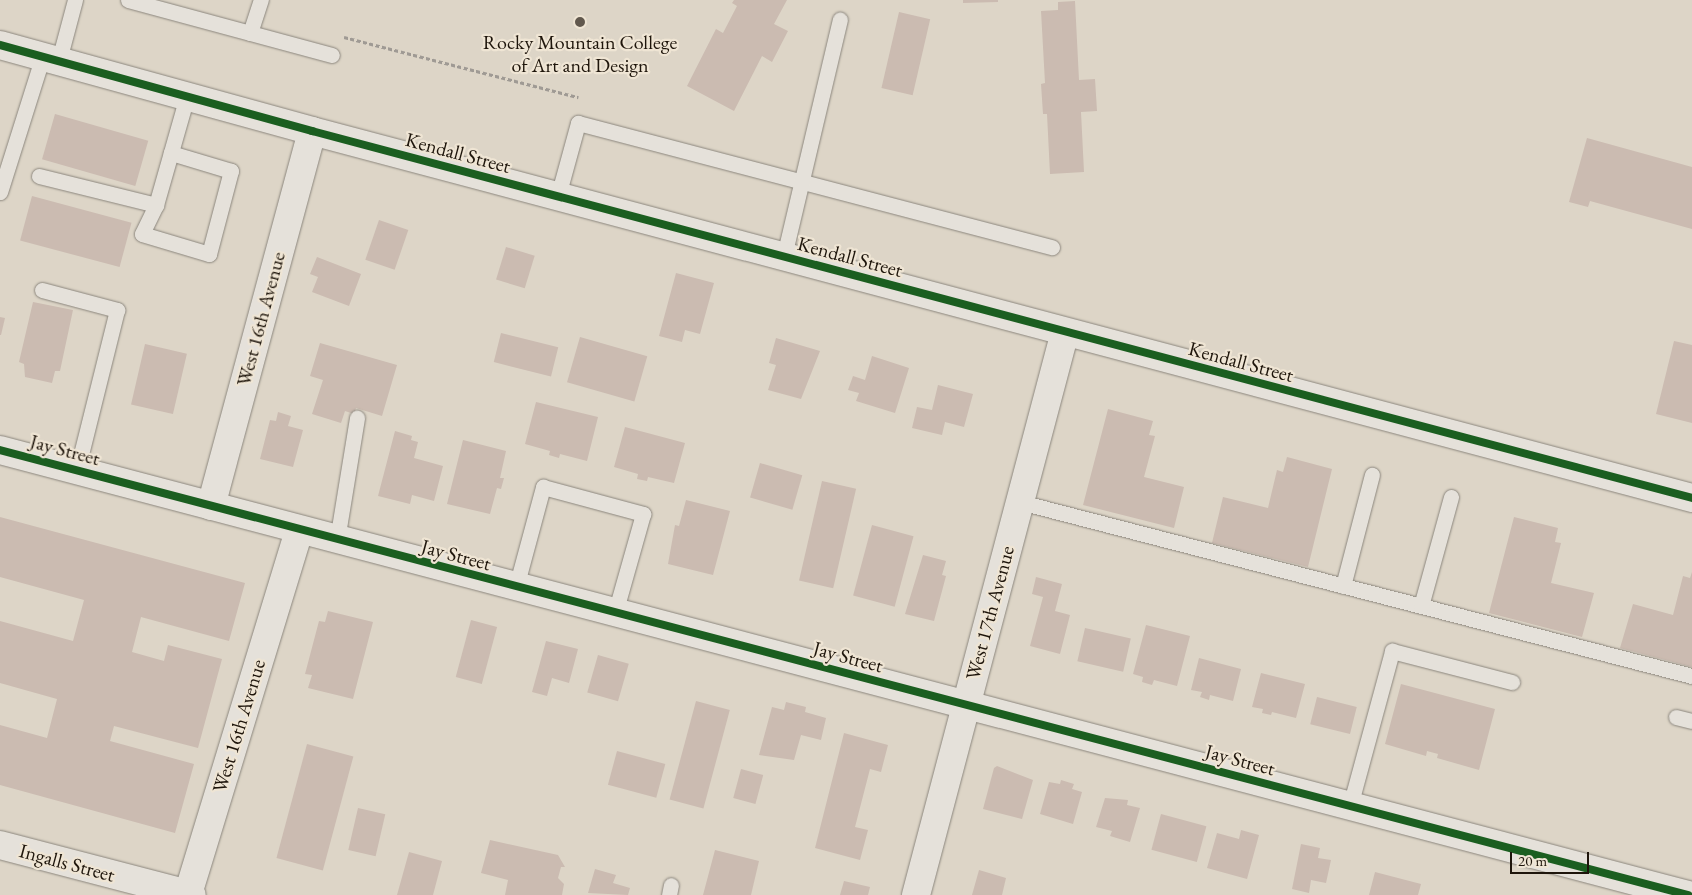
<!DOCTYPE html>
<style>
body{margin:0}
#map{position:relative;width:1692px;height:895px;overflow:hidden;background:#ddd5c7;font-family:"EB Garamond",serif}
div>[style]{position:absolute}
.building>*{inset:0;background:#cbbbb1;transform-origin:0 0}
.path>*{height:3px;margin-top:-1.5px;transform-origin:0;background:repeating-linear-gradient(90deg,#9f9a94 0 4px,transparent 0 6.5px)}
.roads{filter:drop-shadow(0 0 1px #8b867d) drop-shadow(0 0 1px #8b867d)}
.lane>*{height:15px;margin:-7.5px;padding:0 7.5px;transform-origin:7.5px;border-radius:7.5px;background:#e5e1da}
.street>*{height:28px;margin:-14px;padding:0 14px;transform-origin:14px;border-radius:14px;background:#e5e1da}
.cycleway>*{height:8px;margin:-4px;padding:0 4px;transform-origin:4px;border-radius:4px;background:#1b5e20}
.dots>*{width:14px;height:14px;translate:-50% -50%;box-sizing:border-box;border:2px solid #efe5d4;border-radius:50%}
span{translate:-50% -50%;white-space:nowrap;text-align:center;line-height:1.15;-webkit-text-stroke:4.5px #efe5d4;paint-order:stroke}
.poi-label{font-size:20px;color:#1e150b}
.street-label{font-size:20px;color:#1e150b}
.scale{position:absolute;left:1510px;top:852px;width:79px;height:22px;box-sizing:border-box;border:2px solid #1e150b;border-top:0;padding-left:6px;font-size:15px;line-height:18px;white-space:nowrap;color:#1e150b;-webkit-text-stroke:4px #efe5d4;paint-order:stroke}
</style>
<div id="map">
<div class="building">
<div style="clip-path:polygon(734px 0,787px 0,774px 24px,788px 31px,772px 62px,762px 56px,734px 111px,687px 86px,716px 29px,723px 33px,737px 6px,732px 3px)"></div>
<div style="clip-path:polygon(963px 0,998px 0,998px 2px,963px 3px)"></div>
<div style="clip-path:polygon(1075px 1px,1079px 80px,1095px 79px,1097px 111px,1081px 112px,1084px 172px,1050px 174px,1047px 114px,1043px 114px,1041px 84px,1045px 83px,1041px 11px,1058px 10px,1058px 2px)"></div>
<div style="left:899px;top:12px;width:32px;height:78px;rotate:13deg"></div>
<div style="left:55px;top:114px;width:97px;height:47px;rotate:16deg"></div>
<div style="clip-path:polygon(1587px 138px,1692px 167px,1692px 229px,1590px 201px,1588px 207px,1569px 202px)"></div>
<div style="left:32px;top:196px;width:103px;height:46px;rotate:15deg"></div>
<div style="left:379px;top:220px;width:31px;height:42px;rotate:19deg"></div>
<div style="left:506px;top:247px;width:30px;height:34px;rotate:17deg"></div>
<div style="clip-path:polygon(317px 257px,361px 274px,349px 306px,312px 292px,318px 277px,310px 274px)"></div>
<div style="clip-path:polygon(676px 273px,714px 283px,700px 334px,685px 330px,682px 342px,659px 336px)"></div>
<div style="clip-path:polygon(33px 302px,73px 310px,60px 371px,55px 371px,52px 383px,25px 377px,24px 364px,19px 362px)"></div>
<div style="clip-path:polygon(0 317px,5px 318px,1px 335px,0 335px)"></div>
<div style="left:501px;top:333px;width:59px;height:30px;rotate:14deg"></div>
<div style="left:580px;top:337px;width:70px;height:47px;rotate:16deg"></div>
<div style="clip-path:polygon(776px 338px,820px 351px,801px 399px,768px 390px,776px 365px,769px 363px)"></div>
<div style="clip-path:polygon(1674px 341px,1692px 345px,1692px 423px,1656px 414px)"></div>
<div style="clip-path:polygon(320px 343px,397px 365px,382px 416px,356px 408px,354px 414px,345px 411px,341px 423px,312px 414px,323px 380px,310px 376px)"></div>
<div style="left:145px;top:344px;width:43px;height:62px;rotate:13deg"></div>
<div style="clip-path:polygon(872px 356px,909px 368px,895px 413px,856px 401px,859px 393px,848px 390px,853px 376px,865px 380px)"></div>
<div style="clip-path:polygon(938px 385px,973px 394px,964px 427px,945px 422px,942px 435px,912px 428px,917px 407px,932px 410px)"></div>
<div style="clip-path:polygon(536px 402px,598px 417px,587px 461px,560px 454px,559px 458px,549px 455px,550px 451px,525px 444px)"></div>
<div style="clip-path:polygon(1108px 409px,1153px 421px,1149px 435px,1155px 436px,1144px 477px,1184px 487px,1174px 528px,1083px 505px)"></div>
<div style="clip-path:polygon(278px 412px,291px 416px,288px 426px,303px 430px,293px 467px,260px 459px,270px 420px,276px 421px)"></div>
<div style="clip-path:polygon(625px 427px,685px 443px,674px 483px,648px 477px,647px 481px,637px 479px,638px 474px,614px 467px)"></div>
<div style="clip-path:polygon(395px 431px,412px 436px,411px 440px,418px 442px,414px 458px,443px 466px,434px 501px,412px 495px,410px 504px,378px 496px)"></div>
<div style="clip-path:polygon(463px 440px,506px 451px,500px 478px,504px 478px,501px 489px,497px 488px,490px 514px,447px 504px)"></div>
<div style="clip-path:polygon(1287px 457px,1332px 469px,1308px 567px,1212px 543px,1223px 497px,1268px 508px,1277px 470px,1283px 472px)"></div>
<div style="left:760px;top:463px;width:44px;height:36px;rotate:16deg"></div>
<div style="left:822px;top:481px;width:35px;height:102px;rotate:13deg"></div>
<div style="clip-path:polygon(686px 500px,730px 511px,713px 575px,668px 564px,675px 525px,679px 526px)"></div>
<div style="clip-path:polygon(0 517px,245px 583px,229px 641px,141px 617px,132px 652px,164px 661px,168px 645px,222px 659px,198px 748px,114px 726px,110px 741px,194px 764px,175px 833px,0 785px,0 725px,47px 738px,57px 699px,0 683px,0 621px,73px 641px,84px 600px,0 577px)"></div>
<div style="clip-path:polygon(1514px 517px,1558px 528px,1555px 542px,1561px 543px,1551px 583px,1594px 593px,1582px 637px,1489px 613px)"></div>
<div style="left:872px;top:525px;width:43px;height:73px;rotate:15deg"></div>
<div style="clip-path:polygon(923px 555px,946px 561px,942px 575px,946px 576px,934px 621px,905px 614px)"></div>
<div style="clip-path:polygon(1692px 572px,1692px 667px,1620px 648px,1633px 604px,1673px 615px,1683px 576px,1690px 578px)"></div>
<div style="clip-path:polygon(1036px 577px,1062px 584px,1055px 611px,1070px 615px,1060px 654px,1030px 646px,1043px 597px,1032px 594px)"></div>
<div style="clip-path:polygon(328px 611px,373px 622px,353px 699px,308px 688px,312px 675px,305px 674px,319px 621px,325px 622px)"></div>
<div style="left:471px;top:620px;width:27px;height:59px;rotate:15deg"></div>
<div style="clip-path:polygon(1146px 625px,1190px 636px,1177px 686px,1154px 680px,1152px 685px,1142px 682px,1143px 677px,1133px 674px)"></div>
<div style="left:1085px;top:628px;width:47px;height:34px;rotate:13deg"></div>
<div style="clip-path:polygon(546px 641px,578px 649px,569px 683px,552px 678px,547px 696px,532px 692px)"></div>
<div style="left:598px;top:655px;width:32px;height:39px;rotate:16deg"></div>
<div style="clip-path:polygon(1199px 658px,1241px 669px,1233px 701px,1210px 695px,1209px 700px,1200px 697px,1202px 692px,1191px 690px)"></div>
<div style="clip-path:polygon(1261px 673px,1305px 684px,1296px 718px,1272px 712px,1271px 715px,1262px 713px,1263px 709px,1252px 707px)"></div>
<div style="clip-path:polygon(1401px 684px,1495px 709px,1479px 770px,1437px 758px,1438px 754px,1427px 751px,1426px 756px,1385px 744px)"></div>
<div style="left:1317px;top:697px;width:41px;height:28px;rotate:14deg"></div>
<div style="left:696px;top:701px;width:35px;height:102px;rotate:15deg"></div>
<div style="clip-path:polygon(786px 702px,806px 707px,805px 712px,826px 718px,821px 740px,801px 735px,794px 760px,759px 755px,772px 707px,784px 710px)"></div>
<div style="clip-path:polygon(844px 733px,888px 745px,881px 772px,870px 769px,855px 827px,868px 830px,860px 860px,815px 848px)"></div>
<div style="left:307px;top:744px;width:48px;height:118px;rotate:15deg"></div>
<div style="left:617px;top:751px;width:50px;height:35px;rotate:15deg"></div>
<div style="clip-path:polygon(997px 766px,1033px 780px,1022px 819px,983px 809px,994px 768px)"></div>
<div style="left:741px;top:769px;width:23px;height:30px;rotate:15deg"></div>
<div style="clip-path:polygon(1061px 780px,1074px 784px,1072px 789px,1082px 792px,1073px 824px,1040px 814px,1049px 782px,1060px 784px)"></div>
<div style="clip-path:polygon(1105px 798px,1128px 800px,1127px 805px,1140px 808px,1130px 842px,1110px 836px,1112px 831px,1096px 827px)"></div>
<div style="left:358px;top:808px;width:28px;height:43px;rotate:13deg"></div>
<div style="left:1161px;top:814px;width:47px;height:37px;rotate:15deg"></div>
<div style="clip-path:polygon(1241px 830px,1259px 835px,1247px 879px,1207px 868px,1217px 833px,1239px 839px)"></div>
<div style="clip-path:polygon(490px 840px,558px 855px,565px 867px,561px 867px,558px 878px,564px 884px,562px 895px,505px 895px,508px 880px,481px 873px)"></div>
<div style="clip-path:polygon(1301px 844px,1320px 848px,1318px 858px,1331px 860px,1326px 883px,1311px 880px,1309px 893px,1292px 889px)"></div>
<div style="clip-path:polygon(715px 850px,759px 861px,751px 895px,703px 895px)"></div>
<div style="clip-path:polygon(409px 852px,442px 861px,433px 895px,397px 895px)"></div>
<div style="clip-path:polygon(595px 869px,616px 875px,613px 883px,630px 888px,628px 895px,588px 893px)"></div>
<div style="clip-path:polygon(979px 870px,1006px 878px,1002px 895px,972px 895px)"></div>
<div style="clip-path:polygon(1375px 872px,1421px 884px,1418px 895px,1369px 895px)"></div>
<div style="clip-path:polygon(844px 881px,870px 887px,868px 895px,840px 895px)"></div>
</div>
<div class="path">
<div style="left:344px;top:37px;width:242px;rotate:14.4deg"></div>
</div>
<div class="roads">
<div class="lane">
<div style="left:128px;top:0;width:211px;rotate:15.1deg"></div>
<div style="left:250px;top:33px;width:35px;rotate:-72deg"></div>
<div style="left:59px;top:60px;width:62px;rotate:-75.1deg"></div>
<div style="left:39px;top:176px;width:121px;rotate:13.9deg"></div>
<div style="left:156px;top:205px;width:113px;rotate:-74.1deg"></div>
<div style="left:0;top:192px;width:143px;rotate:-72.5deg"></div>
<div style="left:558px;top:196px;width:76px;rotate:-74.7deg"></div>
<div style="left:578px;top:123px;width:490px;rotate:14.7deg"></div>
<div style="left:156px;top:205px;width:32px;rotate:116deg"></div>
<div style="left:142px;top:234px;width:70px;rotate:16.6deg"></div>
<div style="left:209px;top:254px;width:86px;rotate:-75.2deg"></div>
<div style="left:231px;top:171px;width:63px;rotate:-163.3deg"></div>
<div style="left:784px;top:256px;width:243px;rotate:-76.7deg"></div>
<div style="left:42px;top:290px;width:78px;rotate:14.9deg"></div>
<div style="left:117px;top:310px;width:165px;rotate:104deg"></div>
<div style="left:1020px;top:502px;width:694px;rotate:14.52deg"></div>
<div style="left:337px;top:540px;width:124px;rotate:-80.7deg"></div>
<div style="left:1343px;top:586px;width:115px;rotate:-75.4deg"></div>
<div style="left:516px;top:587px;width:104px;rotate:-74.9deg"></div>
<div style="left:543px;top:487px;width:104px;rotate:15.1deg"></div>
<div style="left:643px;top:514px;width:103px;rotate:105.8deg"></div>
<div style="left:1421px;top:606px;width:113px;rotate:-74.6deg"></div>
<div style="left:1676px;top:717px;width:16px;rotate:14deg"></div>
<div style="left:1350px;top:806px;width:161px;rotate:-74.8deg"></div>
<div style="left:1392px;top:651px;width:124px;rotate:14.5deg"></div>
<div style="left:669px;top:895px;width:10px;rotate:-79deg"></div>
</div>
<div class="street">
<div style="left:0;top:45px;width:324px;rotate:15.4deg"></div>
<div style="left:312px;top:131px;width:1428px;rotate:14.89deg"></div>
<div style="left:0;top:450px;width:1746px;rotate:14.77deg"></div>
<div style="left:211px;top:506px;width:388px;rotate:-74.9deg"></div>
<div style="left:0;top:845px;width:198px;rotate:14.6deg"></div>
<div style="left:188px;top:894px;width:381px;rotate:-73deg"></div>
<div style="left:916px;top:895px;width:582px;rotate:-75.18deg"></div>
</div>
</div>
<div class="cycleway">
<div style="left:0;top:45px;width:324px;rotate:15.4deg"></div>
<div style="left:312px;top:131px;width:1428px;rotate:14.89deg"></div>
<div style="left:0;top:450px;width:1746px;rotate:14.77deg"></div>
</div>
<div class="dots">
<div style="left:580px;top:22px;background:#61584d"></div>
</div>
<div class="poi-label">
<span style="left:580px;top:54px">Rocky Mountain College<br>of Art and Design</span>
</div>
<div class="street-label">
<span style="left:458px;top:153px;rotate:15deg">Kendall Street</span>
<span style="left:850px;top:257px;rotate:15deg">Kendall Street</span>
<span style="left:261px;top:319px;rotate:-75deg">West 16th Avenue</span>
<span style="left:1241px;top:362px;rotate:15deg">Kendall Street</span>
<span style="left:65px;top:450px;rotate:15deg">Jay Street</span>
<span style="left:456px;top:555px;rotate:15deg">Jay Street</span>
<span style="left:990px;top:613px;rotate:-75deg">West 17th Avenue</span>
<span style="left:848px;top:657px;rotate:15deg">Jay Street</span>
<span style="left:239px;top:726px;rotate:-73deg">West 16th Avenue</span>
<span style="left:1240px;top:760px;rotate:15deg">Jay Street</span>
<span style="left:67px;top:863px;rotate:15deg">Ingalls Street</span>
</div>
<div class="scale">20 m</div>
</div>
